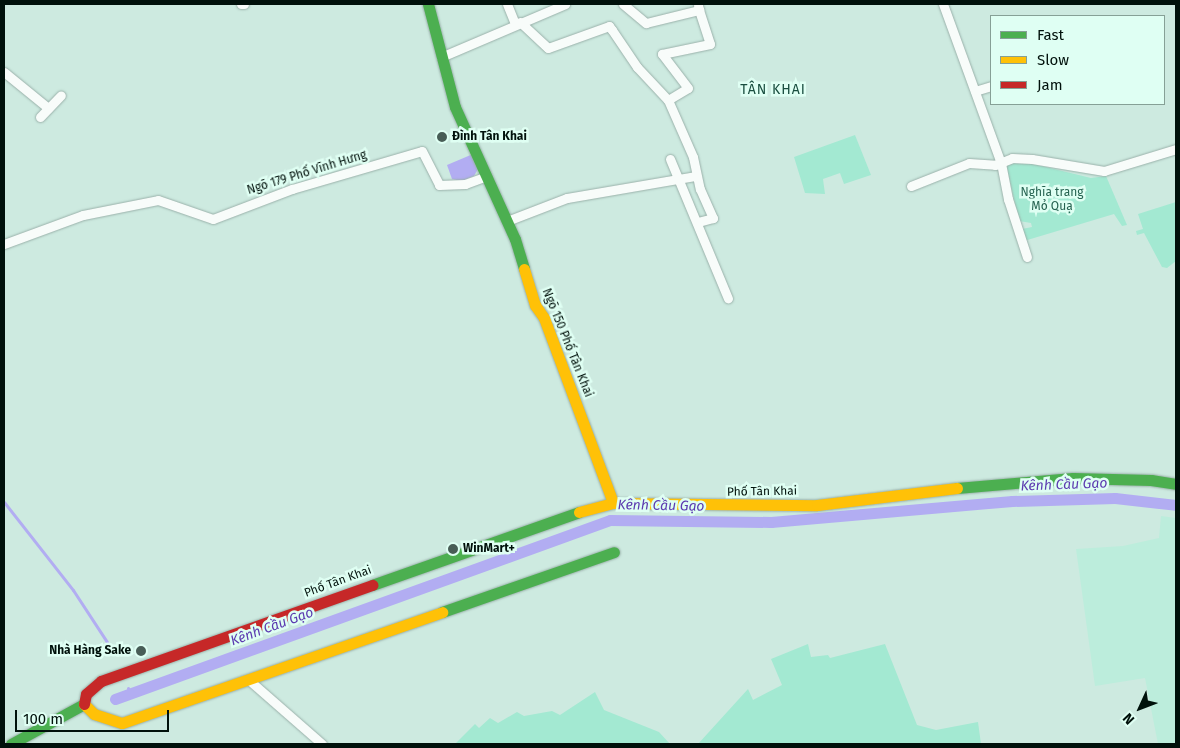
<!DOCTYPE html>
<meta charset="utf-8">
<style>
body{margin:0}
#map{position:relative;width:1180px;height:748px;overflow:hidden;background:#cdeae0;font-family:"Fira Sans",sans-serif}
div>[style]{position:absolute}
.built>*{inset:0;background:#bceddc}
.green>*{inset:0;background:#a3e9d2}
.water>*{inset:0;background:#b2adf2}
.stream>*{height:3px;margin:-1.5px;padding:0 1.5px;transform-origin:1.5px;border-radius:1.5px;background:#b2adf2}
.canal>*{height:11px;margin:-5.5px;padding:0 5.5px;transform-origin:5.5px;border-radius:5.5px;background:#b2adf2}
.roads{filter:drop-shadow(0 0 1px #9ab1aa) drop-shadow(0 0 1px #9ab1aa)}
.street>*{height:9px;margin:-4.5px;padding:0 4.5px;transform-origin:4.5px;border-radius:4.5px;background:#f8fcfa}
.fast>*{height:11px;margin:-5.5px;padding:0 5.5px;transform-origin:5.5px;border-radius:5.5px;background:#4caf50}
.slow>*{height:11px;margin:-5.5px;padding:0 5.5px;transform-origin:5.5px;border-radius:5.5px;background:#ffc107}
.jam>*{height:11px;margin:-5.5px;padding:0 5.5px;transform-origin:5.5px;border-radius:5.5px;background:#c62828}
.dots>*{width:14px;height:14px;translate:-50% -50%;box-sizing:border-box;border:2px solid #dffff3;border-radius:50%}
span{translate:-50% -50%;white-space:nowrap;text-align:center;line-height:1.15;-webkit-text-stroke:5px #dffff3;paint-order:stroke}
.poi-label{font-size:12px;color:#00110b;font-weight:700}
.left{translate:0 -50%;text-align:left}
.right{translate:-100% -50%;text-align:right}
.street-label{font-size:12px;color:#00110b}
.park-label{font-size:12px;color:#266351}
.neighbourhood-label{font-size:14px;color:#194e3f;letter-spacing:1px}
.water-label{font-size:14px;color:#5c3bb0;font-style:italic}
.frame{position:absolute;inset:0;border:5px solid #00110b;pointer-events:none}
.legend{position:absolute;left:990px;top:15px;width:175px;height:90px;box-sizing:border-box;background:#dffff3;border:1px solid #86a096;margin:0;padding:6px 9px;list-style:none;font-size:15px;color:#00110b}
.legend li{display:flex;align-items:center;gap:10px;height:25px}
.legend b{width:25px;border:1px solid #86a096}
.north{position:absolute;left:1115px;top:683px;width:50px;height:50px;-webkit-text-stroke:4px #dffff3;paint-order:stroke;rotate:227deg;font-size:14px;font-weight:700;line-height:20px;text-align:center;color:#00110b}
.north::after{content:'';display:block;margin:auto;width:18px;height:22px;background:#00110b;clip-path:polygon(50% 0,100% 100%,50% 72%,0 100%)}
.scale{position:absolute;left:15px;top:710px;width:154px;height:22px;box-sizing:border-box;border:2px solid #00110b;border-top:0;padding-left:6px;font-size:15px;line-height:18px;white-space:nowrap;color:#00110b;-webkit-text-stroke:4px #dffff3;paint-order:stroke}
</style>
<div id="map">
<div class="built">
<div style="clip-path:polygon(1161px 516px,1176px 518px,1176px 744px,1158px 744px,1145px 678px,1095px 686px,1076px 549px,1123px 546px,1159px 538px)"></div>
</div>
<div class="green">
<div style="clip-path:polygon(855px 135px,871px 175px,844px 184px,840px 173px,823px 179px,825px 194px,805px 193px,794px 157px)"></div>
<div style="clip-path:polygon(1017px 160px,1091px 178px,1106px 176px,1127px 225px,1122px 226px,1114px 214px,1024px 241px,1022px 229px,1032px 227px,1031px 223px,1019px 221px,1006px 164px)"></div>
<div style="clip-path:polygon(1176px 202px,1176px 261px,1167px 268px,1162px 267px,1144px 233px,1137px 235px,1136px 231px,1143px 229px,1138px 214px)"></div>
<div style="clip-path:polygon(808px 644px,811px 657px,828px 655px,830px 658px,885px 644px,917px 725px,936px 730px,978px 722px,981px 744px,698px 744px,748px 689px,753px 700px,782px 685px,771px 659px)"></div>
<div style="clip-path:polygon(595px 692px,604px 710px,659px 732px,670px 744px,455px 744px,475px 724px,479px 728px,490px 718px,498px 723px,517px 712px,524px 716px,552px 711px,560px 715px)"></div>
</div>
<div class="water">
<div style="clip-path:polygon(473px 154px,478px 169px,474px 176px,462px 181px,452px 179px,447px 165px)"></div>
</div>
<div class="stream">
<div style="left:4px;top:502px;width:112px;rotate:51.9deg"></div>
<div style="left:73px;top:590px;width:62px;rotate:56.8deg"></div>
<div style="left:128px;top:688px;width:7px;rotate:63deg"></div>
</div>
<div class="canal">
<div style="left:115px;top:699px;width:526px;rotate:-19.88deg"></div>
<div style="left:610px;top:520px;width:161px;rotate:0.7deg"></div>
<div style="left:771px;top:522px;width:242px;rotate:-5deg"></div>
<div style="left:1012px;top:501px;width:103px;rotate:-1.7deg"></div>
<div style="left:1115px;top:498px;width:61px;rotate:6.5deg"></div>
</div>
<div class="roads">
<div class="street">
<div style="left:241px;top:4px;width:3px"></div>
<div style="left:507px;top:4px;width:22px;rotate:68deg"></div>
<div style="left:623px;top:4px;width:30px;rotate:40deg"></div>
<div style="left:646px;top:23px;width:55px;rotate:-13.8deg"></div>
<div style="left:699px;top:10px;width:5px;rotate:-101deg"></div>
<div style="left:943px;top:4px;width:169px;rotate:70deg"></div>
<div style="left:1001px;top:163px;width:37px;rotate:79deg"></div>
<div style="left:1008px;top:199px;width:61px;rotate:71.9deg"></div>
<div style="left:520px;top:22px;width:38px;rotate:43deg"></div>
<div style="left:548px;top:48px;width:65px;rotate:-19.8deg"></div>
<div style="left:609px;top:26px;width:5px;rotate:53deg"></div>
<div style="left:612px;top:30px;width:45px;rotate:56deg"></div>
<div style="left:637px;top:67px;width:45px;rotate:46.8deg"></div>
<div style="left:668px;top:100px;width:62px;rotate:66.3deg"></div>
<div style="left:693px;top:157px;width:33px;rotate:78deg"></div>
<div style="left:700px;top:189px;width:32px;rotate:66deg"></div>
<div style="left:713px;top:218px;width:16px;rotate:165deg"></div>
<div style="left:441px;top:57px;width:135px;rotate:-23.1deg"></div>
<div style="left:4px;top:72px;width:57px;rotate:39.3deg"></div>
<div style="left:975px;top:91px;width:17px;rotate:-17deg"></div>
<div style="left:668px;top:100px;width:23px;rotate:-31deg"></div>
<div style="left:688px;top:88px;width:43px;rotate:-127.4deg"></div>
<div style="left:662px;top:54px;width:49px;rotate:-11.8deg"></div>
<div style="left:710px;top:44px;width:36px;rotate:-108deg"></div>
<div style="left:40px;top:117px;width:30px;rotate:-46deg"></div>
<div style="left:670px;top:159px;width:151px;rotate:67.4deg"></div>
<div style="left:911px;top:186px;width:62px;rotate:-21.6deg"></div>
<div style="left:969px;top:163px;width:26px;rotate:4deg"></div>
<div style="left:995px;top:165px;width:18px;rotate:-22deg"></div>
<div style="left:1012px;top:158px;width:20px;rotate:3deg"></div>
<div style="left:1032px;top:159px;width:73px;rotate:9.5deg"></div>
<div style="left:1104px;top:171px;width:75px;rotate:-17deg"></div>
<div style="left:507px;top:221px;width:64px;rotate:-21deg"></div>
<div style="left:567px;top:198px;width:131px;rotate:-9.7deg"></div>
<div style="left:4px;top:244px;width:84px;rotate:-20.2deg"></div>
<div style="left:83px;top:215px;width:76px;rotate:-11.3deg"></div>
<div style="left:158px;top:200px;width:58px;rotate:19.1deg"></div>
<div style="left:213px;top:219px;width:85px;rotate:-20.8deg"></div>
<div style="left:292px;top:189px;width:135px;rotate:-16.3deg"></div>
<div style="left:422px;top:151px;width:38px;rotate:63deg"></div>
<div style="left:439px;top:185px;width:26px;rotate:-2deg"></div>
<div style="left:465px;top:184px;width:23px;rotate:-20deg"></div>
<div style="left:249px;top:680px;width:97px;rotate:41.2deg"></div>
</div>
<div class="fast">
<div style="left:428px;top:4px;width:106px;rotate:75.3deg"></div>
<div style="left:455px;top:107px;width:145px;rotate:65.6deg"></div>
<div style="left:515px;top:239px;width:31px;rotate:73deg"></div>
<div style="left:957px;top:488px;width:116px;rotate:-4.9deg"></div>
<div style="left:1073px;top:478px;width:78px;rotate:1.5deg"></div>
<div style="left:1151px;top:480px;width:25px;rotate:9deg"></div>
<div style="left:372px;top:585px;width:219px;rotate:-19.4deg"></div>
<div style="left:442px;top:612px;width:182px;rotate:-19.2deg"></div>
<div style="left:11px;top:744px;width:83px;rotate:-28.7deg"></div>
</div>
<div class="slow">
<div style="left:524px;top:269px;width:38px;rotate:73deg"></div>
<div style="left:535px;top:305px;width:16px;rotate:55deg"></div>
<div style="left:544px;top:318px;width:197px;rotate:69.5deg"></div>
<div style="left:579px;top:512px;width:35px;rotate:-15deg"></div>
<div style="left:613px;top:503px;width:204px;rotate:0.6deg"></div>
<div style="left:817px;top:505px;width:141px;rotate:-6.9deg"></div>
<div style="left:84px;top:704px;width:14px;rotate:45deg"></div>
<div style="left:94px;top:714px;width:29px;rotate:18deg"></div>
<div style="left:122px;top:723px;width:339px;rotate:-19.1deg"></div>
</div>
<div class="jam">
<div style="left:84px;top:704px;width:10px;rotate:-79deg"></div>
<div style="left:86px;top:694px;width:20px;rotate:-41deg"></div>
<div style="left:101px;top:681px;width:288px;rotate:-19.5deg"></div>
</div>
</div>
<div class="dots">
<div style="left:442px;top:137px;background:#485d56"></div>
<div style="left:453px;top:549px;background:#485d56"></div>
<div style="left:141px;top:651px;background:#485d56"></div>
</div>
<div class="poi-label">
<span class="left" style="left:452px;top:137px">Đình Tân Khai</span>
<span class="left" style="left:463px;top:549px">WinMart+</span>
<span class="right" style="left:131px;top:651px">Nhà Hàng Sake</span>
</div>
<div class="street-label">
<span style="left:307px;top:173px;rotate:-17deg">Ngõ 179 Phố Vĩnh Hưng</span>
<span style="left:567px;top:343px;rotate:68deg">Ngõ 150 Phố Tân Khai</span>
<span style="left:762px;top:492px;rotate:-1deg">Phố Tân Khai</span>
<span style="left:338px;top:582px;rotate:-20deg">Phố Tân Khai</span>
</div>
<div class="park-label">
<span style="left:1052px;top:200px">Nghĩa trang<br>Mỏ Quạ</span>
</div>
<div class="neighbourhood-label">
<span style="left:773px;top:90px">TÂN KHAI</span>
</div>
<div class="water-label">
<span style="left:1064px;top:485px;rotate:-2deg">Kênh Cầu Gạo</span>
<span style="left:661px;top:506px;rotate:1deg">Kênh Cầu Gạo</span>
<span style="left:272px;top:627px;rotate:-20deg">Kênh Cầu Gạo</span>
</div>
<div class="frame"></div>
<ul class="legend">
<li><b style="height:6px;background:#4caf50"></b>Fast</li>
<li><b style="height:6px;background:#ffc107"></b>Slow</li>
<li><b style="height:6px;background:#c62828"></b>Jam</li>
</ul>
<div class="north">N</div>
<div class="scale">100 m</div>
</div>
